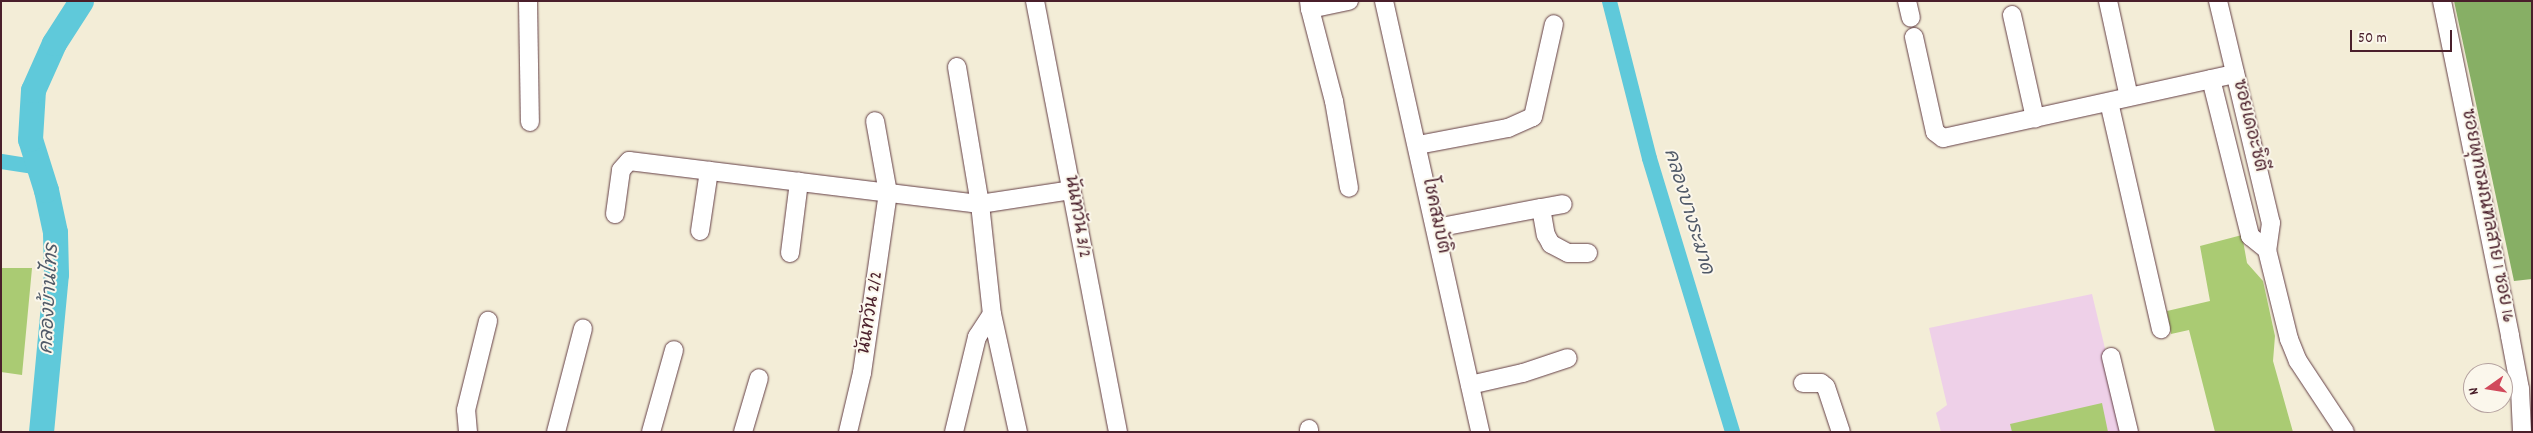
<!DOCTYPE html>
<meta charset="utf-8">
<style>
body{margin:0}
#map{position:relative;width:2533px;height:433px;overflow:hidden;background:#f3edd7;font-family:Dekko,"Playpen Sans Thai",sans-serif}
div>[style]{position:absolute}
.built>*{inset:0;background:#eed0e8}
.green>*{inset:0;background:#aacb73}
.forest>*{inset:0;background:#87af65}
.canal>*{height:15px;margin:-7.5px;padding:0 7.5px;transform-origin:7.5px;border-radius:7.5px;background:#5fc9da}
.river>*{height:25px;margin:-12.5px;padding:0 12.5px;transform-origin:12.5px;border-radius:12.5px;background:#5fc9da}
.roads{filter:drop-shadow(0 0 1px #633e45) drop-shadow(0 0 1px #633e45)}
.minor>*{height:18px;margin:-9px;padding:0 9px;transform-origin:9px;border-radius:9px;background:#fff}
span{translate:-50% -50%;white-space:nowrap;text-align:center;line-height:1.15;-webkit-text-stroke:4px #fbf7ec;paint-order:stroke}
.street-label{font-size:18px;color:#4a1f2b}
.water-label{font-size:19px;color:#515a68;font-style:italic}
.frame{position:absolute;inset:0;border:2px solid #4a1f2b;pointer-events:none}
.north{position:absolute;left:2463px;top:363px;width:50px;height:50px;box-sizing:border-box;background:#fbf7ec;border:1px solid #b4a19f;border-radius:50%;rotate:257deg;font-size:14px;font-weight:700;line-height:20px;text-align:center;color:#4a1f2b}
.north::after{content:'';display:block;margin:auto;width:18px;height:22px;background:#d1495b;clip-path:polygon(50% 0,100% 100%,50% 72%,0 100%)}
.scale{position:absolute;left:2350px;top:30px;width:102px;height:22px;box-sizing:border-box;border:2px solid #4a1f2b;border-top:0;padding-left:6px;font-size:15px;line-height:18px;white-space:nowrap;color:#4a1f2b;-webkit-text-stroke:4px #fbf7ec;paint-order:stroke}
</style>
<div id="map">
<div class="built">
<div style="clip-path:polygon(2092px 294px,2125px 432px,1941px 432px,1936px 413px,1947px 405px,1929px 328px)"></div>
</div>
<div class="green">
<div style="clip-path:polygon(2242px 235px,2247px 263px,2263px 281px,2275px 336px,2273px 361px,2293px 432px,2215px 432px,2189px 330px,2171px 334px,2167px 311px,2210px 301px,2200px 246px)"></div>
<div style="clip-path:polygon(1px 268px,32px 268px,22px 375px,1px 372px)"></div>
<div style="clip-path:polygon(2102px 403px,2108px 432px,2012px 432px,2010px 424px)"></div>
</div>
<div class="forest">
<div style="clip-path:polygon(2454px 1px,2532px 1px,2532px 279px,2514px 281px)"></div>
</div>
<div class="canal">
<div style="left:1609px;top:1px;width:162px;rotate:75.7deg"></div>
<div style="left:1649px;top:158px;width:286px;rotate:73.1deg"></div>
<div style="left:1px;top:161px;width:38px;rotate:9deg"></div>
</div>
<div class="river">
<div style="left:41px;top:432px;width:159px;rotate:-84.6deg"></div>
<div style="left:56px;top:274px;width:42px;rotate:-91.4deg"></div>
<div style="left:55px;top:232px;width:43px;rotate:-102.1deg"></div>
<div style="left:46px;top:190px;width:53px;rotate:-107.4deg"></div>
<div style="left:30px;top:139px;width:49px;rotate:-86.5deg"></div>
<div style="left:33px;top:90px;width:51px;rotate:-65.9deg"></div>
<div style="left:54px;top:43px;width:50px;rotate:-57.3deg"></div>
</div>
<div class="roads">
<div class="minor">
<div style="left:528px;top:1px;width:121px;rotate:89.1deg"></div>
<div style="left:1035px;top:1px;width:439px;rotate:79.1deg"></div>
<div style="left:1309px;top:1px;width:8px;rotate:83deg"></div>
<div style="left:1310px;top:9px;width:40px;rotate:-12deg"></div>
<div style="left:1384px;top:1px;width:442px;rotate:77.4deg"></div>
<div style="left:1907px;top:1px;width:17px;rotate:77deg"></div>
<div style="left:2108px;top:1px;width:98px;rotate:77.7deg"></div>
<div style="left:2218px;top:1px;width:228px;rotate:76.6deg"></div>
<div style="left:2271px;top:223px;width:27px;rotate:98deg"></div>
<div style="left:2267px;top:250px;width:92px;rotate:76.1deg"></div>
<div style="left:2289px;top:339px;width:24px;rotate:68deg"></div>
<div style="left:2298px;top:361px;width:85px;rotate:56.5deg"></div>
<div style="left:2442px;top:1px;width:342px;rotate:78.5deg"></div>
<div style="left:2510px;top:336px;width:54px;rotate:79.3deg"></div>
<div style="left:2520px;top:389px;width:43px;rotate:87.3deg"></div>
<div style="left:1310px;top:9px;width:95px;rotate:75.4deg"></div>
<div style="left:1334px;top:101px;width:88px;rotate:80.2deg"></div>
<div style="left:2012px;top:15px;width:106px;rotate:77.4deg"></div>
<div style="left:1914px;top:37px;width:97px;rotate:77.5deg"></div>
<div style="left:1935px;top:132px;width:10px;rotate:37deg"></div>
<div style="left:1943px;top:138px;width:299px;rotate:-12.4deg"></div>
<div style="left:957px;top:67px;width:139px;rotate:80.5deg"></div>
<div style="left:980px;top:204px;width:111px;rotate:83.8deg"></div>
<div style="left:992px;top:314px;width:121px;rotate:77.6deg"></div>
<div style="left:2211px;top:79px;width:162px;rotate:76deg"></div>
<div style="left:2250px;top:236px;width:22px;rotate:39deg"></div>
<div style="left:2109px;top:102px;width:233px;rotate:77.1deg"></div>
<div style="left:1418px;top:145px;width:92px;rotate:-10.7deg"></div>
<div style="left:1508px;top:128px;width:27px;rotate:-24deg"></div>
<div style="left:1533px;top:117px;width:95px;rotate:-77.3deg"></div>
<div style="left:1541px;top:208px;width:22px;rotate:-10deg"></div>
<div style="left:615px;top:214px;width:44px;rotate:-82.2deg"></div>
<div style="left:621px;top:170px;width:12px;rotate:-48deg"></div>
<div style="left:629px;top:161px;width:354px;rotate:7deg"></div>
<div style="left:980px;top:204px;width:92px;rotate:-8.7deg"></div>
<div style="left:1436px;top:228px;width:107px;rotate:-10.8deg"></div>
<div style="left:1541px;top:208px;width:27px;rotate:80deg"></div>
<div style="left:1546px;top:235px;width:10px;rotate:61deg"></div>
<div style="left:1551px;top:244px;width:19px;rotate:28deg"></div>
<div style="left:1568px;top:253px;width:20px"></div>
<div style="left:700px;top:231px;width:61px;rotate:-81.5deg"></div>
<div style="left:790px;top:253px;width:72px;rotate:-82.8deg"></div>
<div style="left:2111px;top:357px;width:77px;rotate:76.5deg"></div>
<div style="left:1803px;top:383px;width:18px"></div>
<div style="left:1821px;top:383px;width:6px;rotate:39deg"></div>
<div style="left:1826px;top:387px;width:47px;rotate:71.6deg"></div>
<div style="left:1470px;top:385px;width:54px;rotate:-12.8deg"></div>
<div style="left:1523px;top:373px;width:47px;rotate:-18.4deg"></div>
<div style="left:1309px;top:429px;width:3px;rotate:90deg"></div>
<div style="left:468px;top:432px;width:22px;rotate:-95deg"></div>
<div style="left:466px;top:410px;width:92px;rotate:-76.1deg"></div>
<div style="left:556px;top:432px;width:107px;rotate:-75.4deg"></div>
<div style="left:651px;top:432px;width:85px;rotate:-74.3deg"></div>
<div style="left:743px;top:432px;width:56px;rotate:-73.5deg"></div>
<div style="left:848px;top:432px;width:61px;rotate:-76.7deg"></div>
<div style="left:862px;top:373px;width:182px;rotate:-81.8deg"></div>
<div style="left:888px;top:193px;width:73px;rotate:-100.2deg"></div>
<div style="left:954px;top:432px;width:98px;rotate:-76.4deg"></div>
<div style="left:977px;top:337px;width:27px;rotate:-57deg"></div>
</div>
</div>
<div class="street-label">
<span style="left:2248px;top:126px;rotate:76deg">ซอยเดอะซิตี</span>
<span style="left:1434px;top:216px;rotate:78deg">โชคสมบัติ</span>
<span style="left:2486px;top:216px;rotate:79deg">ซอยพุทธมณฑลสาย 1 ซอย 16</span>
<span style="left:1076px;top:217px;rotate:80deg">นันทวัน 3/2</span>
<span style="left:872px;top:313px;rotate:-81deg">นันทวัน 2/2</span>
</div>
<div class="water-label">
<span style="left:1687px;top:212px;rotate:73deg">คลองบางระมาด</span>
<span style="left:51px;top:299px;rotate:-87deg">คลองบ้านไทร</span>
</div>
<div class="frame"></div>
<div class="north">N</div>
<div class="scale">50 m</div>
</div>
